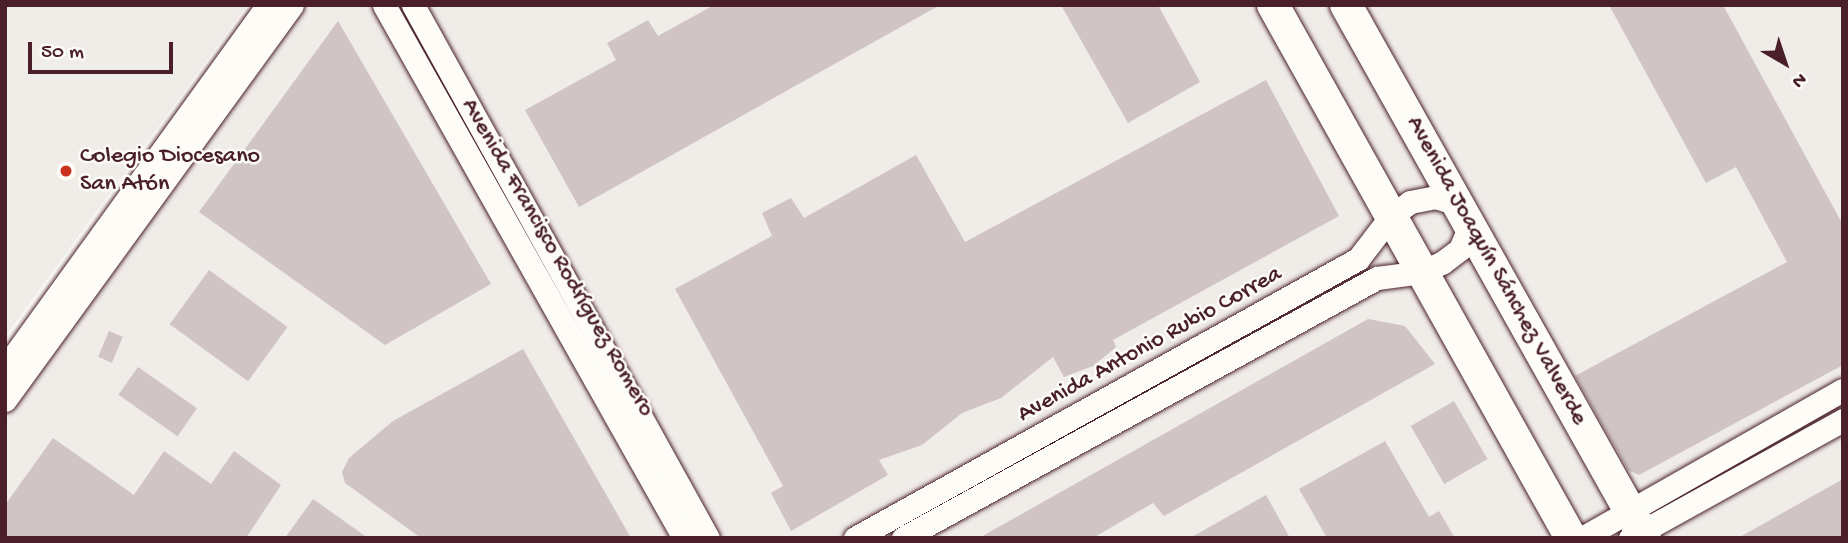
<!DOCTYPE html>
<meta charset="utf-8">
<style>
body{margin:0}
#map{position:relative;width:1848px;height:543px;overflow:hidden;background:#fdfcf7;font-family:"Gochi Hand",sans-serif}
div>[style]{position:absolute}
.built>*{inset:0;background:#f0ece8}
.building>*{inset:0;background:#d0c5c4;transform-origin:0 0}
.roads{filter:drop-shadow(0 0 2px #4a1f2b) drop-shadow(0 0 2px #4a1f2b)}
.street>*{height:23px;margin:-11.5px;padding:0 11.5px;transform-origin:11.5px;border-radius:11.5px;background:#fdfcf7}
.secondary>*{height:32px;margin:-16px;padding:0 16px;transform-origin:16px;border-radius:16px;background:#fdfcf7}
.dots>*{width:19px;height:19px;translate:-50% -50%;box-sizing:border-box;border:4px solid #fdfcf7;border-radius:50%}
span{translate:-50% -50%;white-space:nowrap;text-align:center;line-height:1.15;-webkit-text-stroke:5px #fdfcf7;paint-order:stroke}
.poi-label{font-size:24px;color:#4a1f2b}
.left{translate:0 -50%;text-align:left}
.street-label{font-size:24px;color:#4a1f2b}
.frame{position:absolute;inset:0;border:7px solid #4a1f2b;pointer-events:none}
.north{position:absolute;left:1750px;top:28px;width:70px;height:70px;-webkit-text-stroke:5px #fdfcf7;paint-order:stroke;rotate:141deg;font-size:19px;font-weight:700;line-height:28px;text-align:center;color:#4a1f2b}
.north::after{content:'';display:block;margin:auto;width:24px;height:32px;background:#4a1f2b;clip-path:polygon(50% 0,100% 100%,50% 72%,0 100%)}
.scale{position:absolute;left:28px;top:42px;width:145px;height:32px;box-sizing:border-box;border:4px solid #4a1f2b;border-top:0;padding-left:9px;font-size:21px;line-height:24px;white-space:nowrap;color:#4a1f2b;-webkit-text-stroke:5px #fdfcf7;paint-order:stroke}
</style>
<div id="map">
<div class="built">
<div style="clip-path:polygon(5px 5px,247px 5px,5px 337px)"></div>
<div style="clip-path:polygon(253px 5px,1843px 5px,1843px 538px,5px 538px,5px 350px)"></div>
</div>
<div class="building">
<div style="clip-path:polygon(714px 5px,940px 5px,579px 207px,525px 110px,616px 60px,607px 43px,648px 20px,658px 36px)"></div>
<div style="clip-path:polygon(1061px 5px,1158px 5px,1200px 82px,1128px 123px)"></div>
<div style="clip-path:polygon(1609px 5px,1723px 5px,1843px 225px,1843px 365px,1639px 475px,1628px 470px,1575px 376px,1787px 262px,1736px 167px,1706px 183px)"></div>
<div style="clip-path:polygon(338px 21px,491px 284px,385px 345px,199px 212px)"></div>
<div style="clip-path:polygon(1266px 80px,1339px 216px,1113px 340px,1116px 347px,1093px 366px,1064px 377px,1053px 357px,1001px 398px,962px 413px,922px 445px,879px 460px,888px 475px,791px 531px,771px 493px,783px 486px,675px 289px,772px 236px,762px 213px,791px 198px,804px 218px,916px 155px,965px 242px)"></div>
<div style="left:209px;top:270px;width:97px;height:67px;rotate:36deg"></div>
<div style="clip-path:polygon(1368px 319px,1405px 326px,1435px 364px,1164px 516px,1153px 503px,1093px 538px,979px 538px)"></div>
<div style="left:109px;top:331px;width:15px;height:28px;rotate:23deg"></div>
<div style="clip-path:polygon(523px 349px,631px 538px,421px 538px,345px 483px,342px 472px,349px 458px,393px 421px)"></div>
<div style="left:138px;top:367px;width:72px;height:34px;rotate:35deg"></div>
<div style="left:1454px;top:401px;width:67px;height:50px;rotate:60deg"></div>
<div style="clip-path:polygon(53px 438px,134px 495px,164px 451px,211px 484px,234px 451px,281px 485px,246px 538px,5px 538px,5px 505px)"></div>
<div style="clip-path:polygon(1385px 441px,1429px 517px,1439px 511px,1455px 538px,1327px 538px,1299px 489px)"></div>
<div style="clip-path:polygon(1843px 479px,1843px 538px,1738px 538px)"></div>
<div style="clip-path:polygon(1266px 495px,1290px 538px,1190px 538px)"></div>
<div style="clip-path:polygon(313px 499px,368px 538px,285px 538px)"></div>
</div>
<div class="roads">
<div class="street">
<div style="left:384px;top:5px;width:612px;rotate:60.63deg"></div>
<div style="left:413px;top:5px;width:609px;rotate:61.04deg"></div>
<div style="left:5px;top:368px;width:448px;rotate:-54.1deg"></div>
<div style="left:5px;top:400px;width:488px;rotate:-54deg"></div>
<div style="left:855px;top:538px;width:575px;rotate:-29.02deg"></div>
<div style="left:1358px;top:259px;width:54px;rotate:-52.5deg"></div>
<div style="left:1391px;top:216px;width:24px;rotate:-36deg"></div>
<div style="left:1410px;top:202px;width:25px;rotate:-11deg"></div>
<div style="left:1435px;top:197px;width:24px;rotate:17deg"></div>
<div style="left:903px;top:538px;width:541px;rotate:-28.75deg"></div>
<div style="left:1377px;top:278px;width:45px;rotate:-7.6deg"></div>
<div style="left:1422px;top:272px;width:23px;rotate:-25deg"></div>
<div style="left:1443px;top:262px;width:21px;rotate:-37deg"></div>
<div style="left:1460px;top:249px;width:25px;rotate:-67deg"></div>
<div style="left:1582px;top:538px;width:300px;rotate:-29.6deg"></div>
<div style="left:1630px;top:538px;width:244px;rotate:-29deg"></div>
</div>
<div class="secondary">
<div style="left:1273px;top:5px;width:611px;rotate:60.79deg"></div>
<div style="left:1346px;top:5px;width:611px;rotate:60.71deg"></div>
</div>
</div>
<div class="dots">
<div style="left:66px;top:171px;background:#c8321e"></div>
</div>
<div class="poi-label">
<span class="left" style="left:80px;top:171px">Colegio Diocesano<br>San Atón</span>
</div>
<div class="street-label">
<span style="left:557px;top:258px;rotate:60deg">Avenida Francisco Rodríguez Romero</span>
<span style="left:1496px;top:271px;rotate:61deg">Avenida Joaquín Sánchez Valverde</span>
<span style="left:1150px;top:345px;rotate:-29deg">Avenida Antonio Rubio Correa</span>
</div>
<div class="frame"></div>
<div class="north">N</div>
<div class="scale">50 m</div>
</div>
